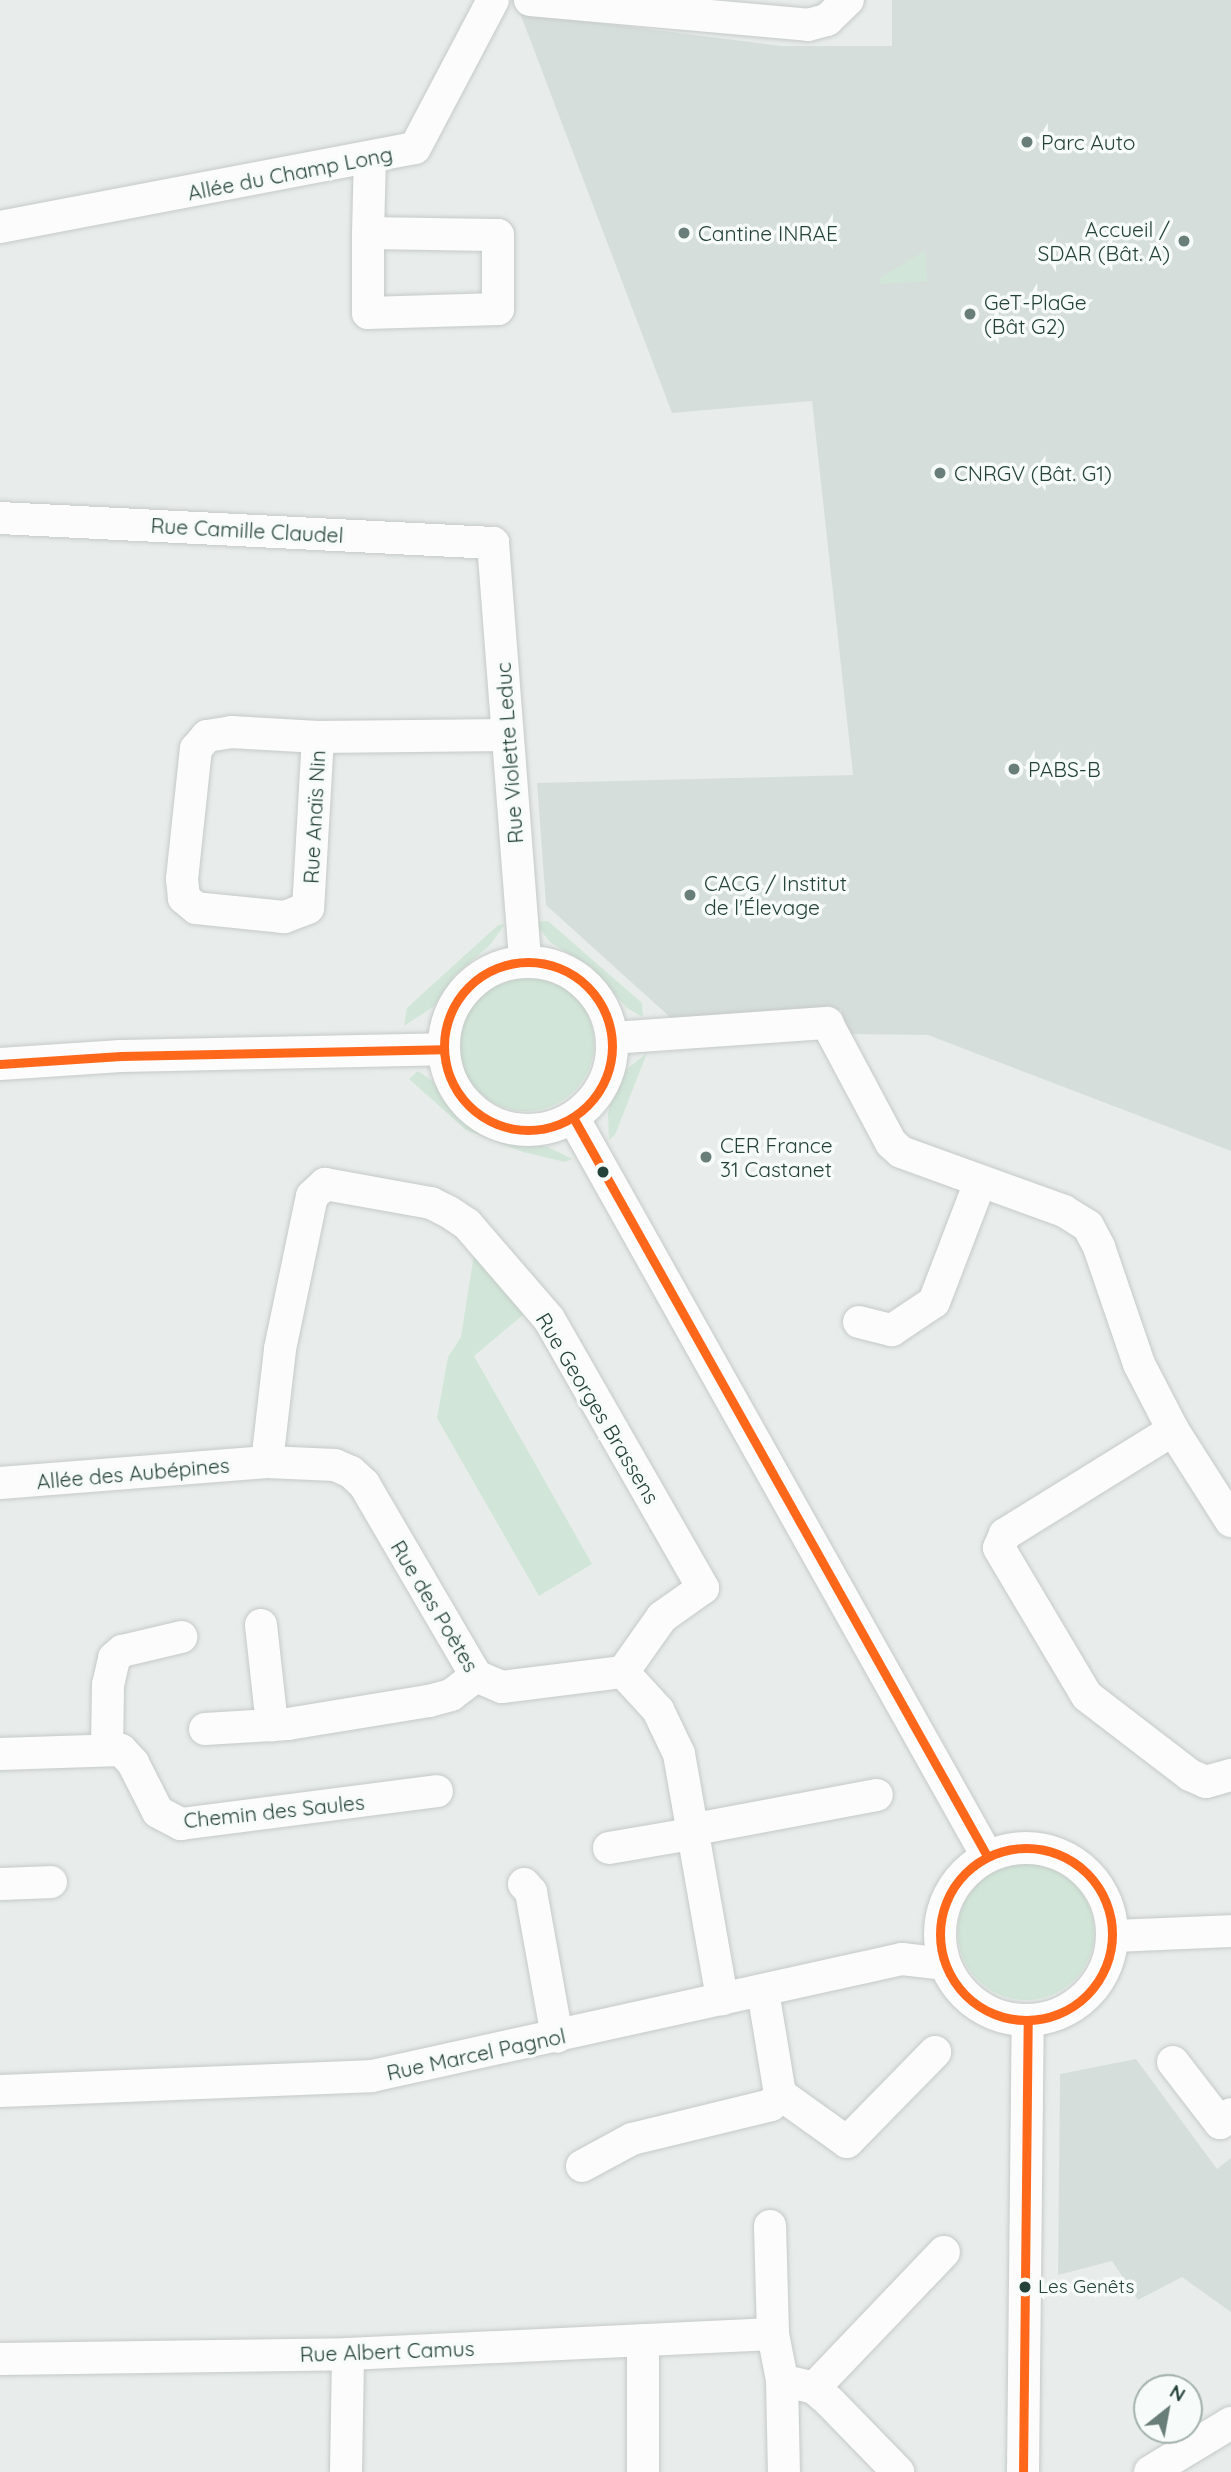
<!DOCTYPE html>
<meta charset="utf-8">
<style>
body{margin:0}
#map{position:relative;width:1231px;height:2472px;overflow:hidden;background:#e8edeb;font-family:Quicksand,sans-serif}
div>[style]{position:absolute}
.built>*{inset:0;background:#d6dedb}
.green>*{inset:0;background:#d1e6d8}
.round{border-radius:50%}
.roads{filter:drop-shadow(0 0 2px #c5cac8) drop-shadow(0 0 2px #c5cac8)}
.minor>*{height:32px;margin:-16px;padding:0 16px;transform-origin:16px;border-radius:16px;background:#fcfcfc}
.minor>.ring{margin:-16px;padding:0;box-sizing:content-box;background:none;border:32px solid #fcfcfc;border-radius:50%}
.bus-1>*{height:9px;margin:-4.5px;padding:0 4.5px;transform-origin:4.5px;border-radius:4.5px;background:#ff671b}
.bus-1>.ring{margin:-4.5px;padding:0;box-sizing:content-box;background:none;border:9px solid #ff671b;border-radius:50%}
.dots>*{width:19px;height:19px;translate:-50% -50%;box-sizing:border-box;border:4px solid #f7fbf9;border-radius:50%}
span{translate:-50% -50%;white-space:nowrap;text-align:center;line-height:1.15;-webkit-text-stroke:7px #f7fbf9;paint-order:stroke}
.bus-label{font-size:19px;color:#24423a}
.left{translate:0 -50%;text-align:left}
.poi-label{font-size:21px;color:#24423a}
.right{translate:-100% -50%;text-align:right}
.street-label{font-size:21px;color:#24423a}
.north{position:absolute;left:1133px;top:2374px;width:70px;height:70px;box-sizing:border-box;background:#f7fbf9;border:2px solid #a3b1ad;border-radius:50%;rotate:31deg;font-size:19px;font-weight:700;line-height:28px;text-align:center;color:#24423a}
.north::after{content:'';display:block;margin:auto;width:24px;height:32px;background:#697e78;clip-path:polygon(50% 0,100% 100%,50% 72%,0 100%)}
</style>
<div id="map">
<div class="built">
<div style="clip-path:polygon(892px 0,1231px 0,1231px 1151px,928px 1035px,848px 1034px,841px 1010px,671px 1018px,546px 905px,537px 783px,853px 775px,812px 401px,672px 413px,520px 13px,781px 46px,892px 46px)"></div>
<div style="clip-path:polygon(1136px 2059px,1217px 2169px,1231px 2158px,1231px 2312px,1182px 2277px,1138px 2300px,1112px 2261px,1058px 2275px,1060px 2074px)"></div>
</div>
<div class="green">
<div style="clip-path:polygon(925px 251px,927px 281px,881px 284px,880px 278px)"></div>
<div style="clip-path:polygon(548px 921px,642px 1003px,643px 1017px,627px 1008px,591px 967px,550px 942px,535px 922px)"></div>
<div style="clip-path:polygon(505px 924px,490px 945px,455px 975px,433px 1007px,404px 1026px,407px 1008px,498px 925px)"></div>
<div class="round" style="left:458px;top:975px;width:136px;height:136px"></div>
<div style="clip-path:polygon(647px 1053px,615px 1135px,609px 1140px,608px 1113px,615px 1090px,627px 1069px)"></div>
<div style="clip-path:polygon(418px 1071px,434px 1082px,457px 1117px,480px 1135px,548px 1147px,572px 1159px,565px 1162px,523px 1152px,466px 1130px,409px 1079px)"></div>
<div style="clip-path:polygon(474px 1254px,524px 1314px,474px 1356px,592px 1564px,539px 1596px,437px 1418px,448px 1357px,461px 1337px)"></div>
<div class="round" style="left:958px;top:1864px;width:136px;height:136px"></div>
</div>
<div class="roads">
<div class="minor">
<div style="left:530px;top:0;width:279px;rotate:5.1deg"></div>
<div style="left:808px;top:25px;width:20px;rotate:-15deg"></div>
<div style="left:827px;top:20px;width:29px;rotate:-44deg"></div>
<div style="left:0;top:227px;width:422px;rotate:-10.8deg"></div>
<div style="left:415px;top:148px;width:167px;rotate:-62.2deg"></div>
<div style="left:368px;top:233px;width:130px;rotate:0.9deg"></div>
<div style="left:498px;top:235px;width:74px;rotate:90deg"></div>
<div style="left:498px;top:309px;width:130px;rotate:178.2deg"></div>
<div style="left:368px;top:313px;width:80px;rotate:-90deg"></div>
<div style="left:368px;top:233px;width:74px;rotate:-88.5deg"></div>
<div style="left:0;top:518px;width:494px;rotate:2.9deg"></div>
<div style="left:493px;top:543px;width:420px;rotate:85.6deg"></div>
<div style="left:318px;top:737px;width:171px;rotate:93.3deg"></div>
<div style="left:308px;top:908px;width:26px;rotate:159deg"></div>
<div style="left:284px;top:917px;width:88px;rotate:-174.2deg"></div>
<div style="left:196px;top:908px;width:16px;rotate:-140deg"></div>
<div style="left:184px;top:898px;width:19px;rotate:-96deg"></div>
<div style="left:182px;top:879px;width:131px;rotate:-83.9deg"></div>
<div style="left:196px;top:749px;width:17px;rotate:-50deg"></div>
<div style="left:207px;top:736px;width:24px;rotate:-9deg"></div>
<div style="left:231px;top:732px;width:87px;rotate:3.3deg"></div>
<div style="left:318px;top:737px;width:189px;rotate:-0.6deg"></div>
<div class="ring" style="left:444px;top:962px;width:136px;height:136px"></div>
<div style="left:612px;top:1038px;width:216px;rotate:-4deg"></div>
<div style="left:827px;top:1023px;width:136px;rotate:61.9deg"></div>
<div style="left:891px;top:1143px;width:13px;rotate:42deg"></div>
<div style="left:901px;top:1152px;width:173px;rotate:19.9deg"></div>
<div style="left:1064px;top:1211px;width:28px;rotate:32deg"></div>
<div style="left:1088px;top:1226px;width:24px;rotate:62deg"></div>
<div style="left:1099px;top:1247px;width:124px;rotate:71.1deg"></div>
<div style="left:1139px;top:1364px;width:74px;rotate:62.7deg"></div>
<div style="left:1173px;top:1430px;width:108px;rotate:57.5deg"></div>
<div style="left:0;top:1064px;width:121px;rotate:-3.8deg"></div>
<div style="left:121px;top:1056px;width:322px;rotate:-1.2deg"></div>
<div style="left:574px;top:1119px;width:845px;rotate:60.73deg"></div>
<div style="left:859px;top:1322px;width:34px;rotate:14deg"></div>
<div style="left:892px;top:1330px;width:50px;rotate:-33.7deg"></div>
<div style="left:934px;top:1302px;width:129px;rotate:-69deg"></div>
<div style="left:1173px;top:1430px;width:198px;rotate:148.2deg"></div>
<div style="left:1005px;top:1534px;width:15px;rotate:113deg"></div>
<div style="left:999px;top:1548px;width:172px;rotate:59.3deg"></div>
<div style="left:1087px;top:1696px;width:130px;rotate:37.5deg"></div>
<div style="left:1190px;top:1775px;width:17px;rotate:24deg"></div>
<div style="left:1206px;top:1782px;width:26px;rotate:-16deg"></div>
<div style="left:267px;top:1462px;width:114px;rotate:-83.4deg"></div>
<div style="left:280px;top:1349px;width:156px;rotate:-78.2deg"></div>
<div style="left:312px;top:1196px;width:18px;rotate:-43deg"></div>
<div style="left:325px;top:1184px;width:108px;rotate:10.2deg"></div>
<div style="left:431px;top:1203px;width:20px;rotate:27deg"></div>
<div style="left:449px;top:1212px;width:22px;rotate:34deg"></div>
<div style="left:467px;top:1224px;width:125px;rotate:49.2deg"></div>
<div style="left:549px;top:1319px;width:310px;rotate:60.2deg"></div>
<div style="left:703px;top:1588px;width:50px;rotate:144.7deg"></div>
<div style="left:662px;top:1617px;width:67px;rotate:125.3deg"></div>
<div style="left:0;top:1483px;width:268px;rotate:-4.5deg"></div>
<div style="left:267px;top:1462px;width:68px;rotate:2.5deg"></div>
<div style="left:335px;top:1465px;width:17px;rotate:24deg"></div>
<div style="left:351px;top:1472px;width:18px;rotate:43deg"></div>
<div style="left:364px;top:1484px;width:222px;rotate:59.7deg"></div>
<div style="left:476px;top:1676px;width:28px;rotate:23deg"></div>
<div style="left:502px;top:1687px;width:122px;rotate:-7.1deg"></div>
<div style="left:623px;top:1672px;width:52px;rotate:47.4deg"></div>
<div style="left:658px;top:1710px;width:49px;rotate:64.5deg"></div>
<div style="left:679px;top:1754px;width:249px;rotate:80deg"></div>
<div style="left:261px;top:1625px;width:101px;rotate:83.7deg"></div>
<div style="left:205px;top:1729px;width:83px;rotate:-3.4deg"></div>
<div style="left:288px;top:1724px;width:143px;rotate:-9.3deg"></div>
<div style="left:429px;top:1701px;width:23px;rotate:-15deg"></div>
<div style="left:451px;top:1695px;width:31px;rotate:-37deg"></div>
<div style="left:107px;top:1749px;width:64px;rotate:-89.1deg"></div>
<div style="left:108px;top:1685px;width:28px;rotate:-77deg"></div>
<div style="left:114px;top:1658px;width:11px;rotate:-41deg"></div>
<div style="left:122px;top:1651px;width:61px;rotate:-13.3deg"></div>
<div style="left:0;top:1754px;width:121px;rotate:-1.9deg"></div>
<div style="left:121px;top:1750px;width:18px;rotate:47deg"></div>
<div style="left:133px;top:1763px;width:55px;rotate:63deg"></div>
<div style="left:158px;top:1812px;width:26px;rotate:28deg"></div>
<div style="left:181px;top:1824px;width:258px;rotate:-7.3deg"></div>
<div style="left:690px;top:1830px;width:190px;rotate:-10.6deg"></div>
<div style="left:609px;top:1848px;width:83px;rotate:-9.7deg"></div>
<div class="ring" style="left:940px;top:1848px;width:140px;height:140px"></div>
<div style="left:0;top:1884px;width:51px;rotate:-2.2deg"></div>
<div style="left:524px;top:1884px;width:11px;rotate:49deg"></div>
<div style="left:531px;top:1892px;width:147px;rotate:79.8deg"></div>
<div style="left:1113px;top:1936px;width:118px;rotate:-2.4deg"></div>
<div style="left:1173px;top:2062px;width:77px;rotate:52.4deg"></div>
<div style="left:1220px;top:2123px;width:14px;rotate:-39deg"></div>
<div style="left:0;top:2091px;width:372px;rotate:-2.3deg"></div>
<div style="left:372px;top:2076px;width:543px;rotate:-12.45deg"></div>
<div style="left:902px;top:1959px;width:42px;rotate:6.8deg"></div>
<div style="left:780px;top:2094px;width:82px;rotate:35.6deg"></div>
<div style="left:847px;top:2142px;width:126px;rotate:-45.6deg"></div>
<div style="left:582px;top:2166px;width:57px;rotate:-28.4deg"></div>
<div style="left:632px;top:2139px;width:143px;rotate:-13.7deg"></div>
<div style="left:771px;top:2105px;width:14px;rotate:-51deg"></div>
<div style="left:780px;top:2094px;width:104px;rotate:-99.4deg"></div>
<div style="left:770px;top:2226px;width:108px;rotate:88.4deg"></div>
<div style="left:643px;top:2340px;width:132px;rotate:90deg"></div>
<div style="left:0;top:2359px;width:348px;rotate:-0.8deg"></div>
<div style="left:348px;top:2354px;width:425px;rotate:-2.7deg"></div>
<div style="left:773px;top:2334px;width:47px;rotate:78.9deg"></div>
<div style="left:782px;top:2380px;width:92px;rotate:88.8deg"></div>
<div style="left:794px;top:2383px;width:21px;rotate:14deg"></div>
<div style="left:814px;top:2388px;width:21px;rotate:41deg"></div>
<div style="left:830px;top:2402px;width:98px;rotate:45.8deg"></div>
<div style="left:814px;top:2388px;width:188px;rotate:-46.3deg"></div>
<div style="left:346px;top:2472px;width:118px;rotate:-89deg"></div>
<div style="left:1023px;top:2472px;width:452px;rotate:-89.4deg"></div>
<div style="left:1150px;top:2472px;width:95px;rotate:-31.2deg"></div>
</div>
</div>
<div class="bus-1">
<div class="ring" style="left:444px;top:962px;width:159px;height:159px"></div>
<div style="left:0;top:1064px;width:121px;rotate:-3.8deg"></div>
<div style="left:121px;top:1056px;width:322px;rotate:-1.2deg"></div>
<div style="left:574px;top:1119px;width:845px;rotate:60.73deg"></div>
<div class="ring" style="left:940px;top:1848px;width:163px;height:163px"></div>
<div style="left:1023px;top:2472px;width:452px;rotate:-89.4deg"></div>
</div>
<div class="dots">
<div style="left:1027px;top:142px;background:#697e78"></div>
<div style="left:684px;top:233px;background:#697e78"></div>
<div style="left:1184px;top:241px;background:#697e78"></div>
<div style="left:970px;top:314px;background:#697e78"></div>
<div style="left:940px;top:473px;background:#697e78"></div>
<div style="left:1014px;top:769px;background:#697e78"></div>
<div style="left:690px;top:895px;background:#697e78"></div>
<div style="left:706px;top:1157px;background:#697e78"></div>
<div style="left:603px;top:1172px;background:#24423a"></div>
<div style="left:1025px;top:2287px;background:#24423a"></div>
</div>
<div class="bus-label">
<span class="left" style="left:1038px;top:2287px">Les Genêts</span>
</div>
<div class="poi-label">
<span class="left" style="left:1041px;top:142px">Parc Auto</span>
<span class="right" style="left:1170px;top:241px">Accueil /<br>SDAR (Bât. A)</span>
<span class="left" style="left:698px;top:233px">Cantine INRAE</span>
<span class="left" style="left:984px;top:314px">GeT-PlaGe<br>(Bât G2)</span>
<span class="left" style="left:954px;top:473px">CNRGV (Bât. G1)</span>
<span class="left" style="left:1028px;top:769px">PABS-B</span>
<span class="left" style="left:704px;top:895px">CACG / Institut<br>de l'Élevage</span>
<span class="left" style="left:720px;top:1157px">CER France<br>31 Castanet</span>
</div>
<div class="street-label">
<span style="left:290px;top:173px;rotate:-11deg">Allée du Champ Long</span>
<span style="left:247px;top:530px;rotate:3deg">Rue Camille Claudel</span>
<span style="left:509px;top:753px;rotate:-94deg">Rue Violette Leduc</span>
<span style="left:314px;top:817px;rotate:-87deg">Rue Anaïs Nin</span>
<span style="left:598px;top:1408px;rotate:59deg">Rue Georges Brassens</span>
<span style="left:133px;top:1473px;rotate:-5deg">Allée des Aubépines</span>
<span style="left:435px;top:1606px;rotate:59deg">Rue des Poètes</span>
<span style="left:274px;top:1811px;rotate:-6deg">Chemin des Saules</span>
<span style="left:476px;top:2054px;rotate:-12deg">Rue Marcel Pagnol</span>
<span style="left:387px;top:2351px;rotate:-2deg">Rue Albert Camus</span>
</div>
<div class="north">N</div>
</div>
